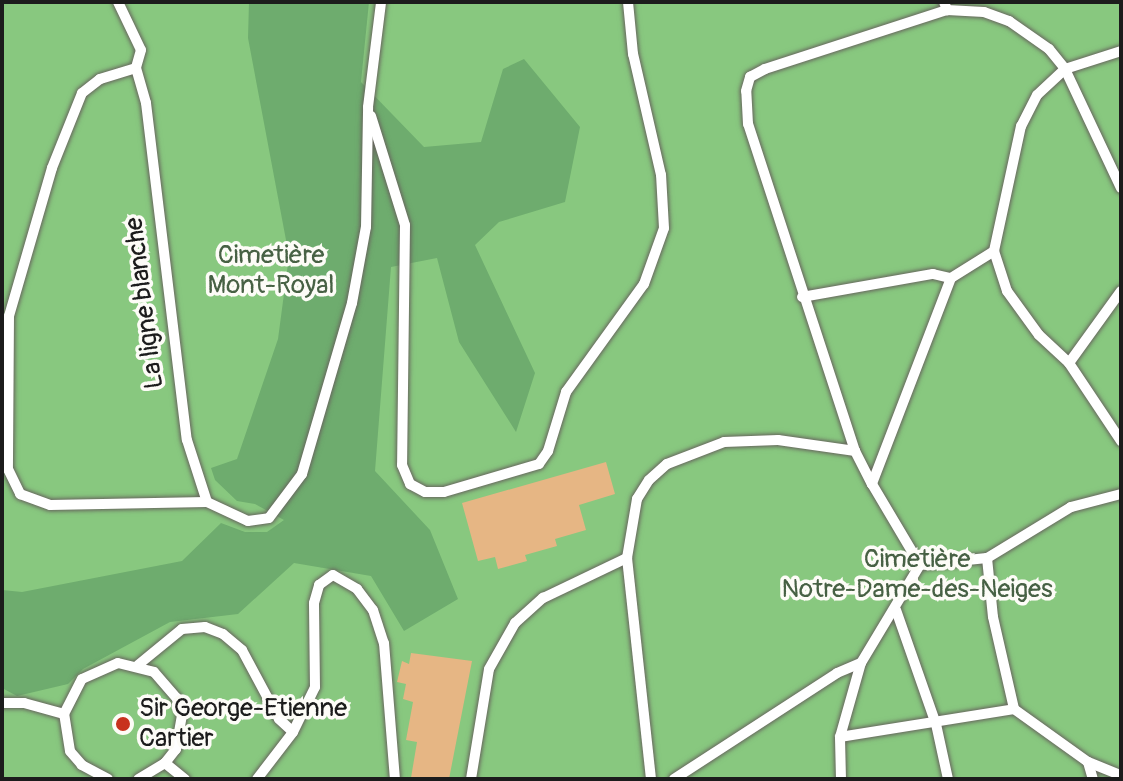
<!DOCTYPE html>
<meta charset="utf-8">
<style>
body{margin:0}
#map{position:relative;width:1123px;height:781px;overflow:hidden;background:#f2eed9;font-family:Pangolin,sans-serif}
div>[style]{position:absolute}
.green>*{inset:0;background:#88c87f;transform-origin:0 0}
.forest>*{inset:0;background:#6eac6e}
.building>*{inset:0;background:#e6b684}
.roads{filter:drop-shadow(0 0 2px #67665e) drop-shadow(0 0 2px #67665e)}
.service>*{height:10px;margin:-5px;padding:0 5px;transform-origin:5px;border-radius:5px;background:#fff}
.dots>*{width:22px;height:22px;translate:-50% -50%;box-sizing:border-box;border:4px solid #fdfcf7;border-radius:50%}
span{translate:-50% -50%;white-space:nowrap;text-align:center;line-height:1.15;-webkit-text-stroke:7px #fdfcf7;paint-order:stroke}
.park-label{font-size:26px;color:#476144}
.street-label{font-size:26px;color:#1c1c1c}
.poi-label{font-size:26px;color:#1c1c1c}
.left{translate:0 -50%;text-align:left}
.frame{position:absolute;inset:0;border:4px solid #1c1c1c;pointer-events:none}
</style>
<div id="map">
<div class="green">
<div style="left:2px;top:2px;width:1119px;height:777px"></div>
</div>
<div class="forest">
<div style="clip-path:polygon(249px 2px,369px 2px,361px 82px,424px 147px,481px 142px,503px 69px,524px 59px,580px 127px,565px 202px,499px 222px,475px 245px,535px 373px,516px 432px,459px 342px,437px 258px,391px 267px,375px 471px,430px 530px,458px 599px,404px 631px,371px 576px,294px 563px,238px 614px,170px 622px,83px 669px,68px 684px,17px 696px,2px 688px,2px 590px,22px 592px,182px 561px,221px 523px,245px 532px,267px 532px,284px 520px,255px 504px,237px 501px,215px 480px,211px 468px,237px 459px,278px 339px,289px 256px,248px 38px)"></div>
</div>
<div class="building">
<div style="clip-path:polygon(606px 462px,615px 494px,579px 505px,586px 530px,555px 539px,557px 546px,525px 555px,527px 561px,498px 569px,495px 557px,478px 561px,462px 503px)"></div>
<div style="clip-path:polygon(411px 653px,472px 661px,449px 779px,411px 778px,417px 742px,406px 740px,413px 702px,403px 699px,406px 684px,397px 682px,402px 661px,409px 664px)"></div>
</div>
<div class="roads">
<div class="service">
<div style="left:118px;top:2px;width:53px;rotate:64.4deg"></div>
<div style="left:141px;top:50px;width:19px;rotate:106deg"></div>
<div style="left:944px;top:2px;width:9px;rotate:69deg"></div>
<div style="left:947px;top:10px;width:37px;rotate:3deg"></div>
<div style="left:984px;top:12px;width:27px;rotate:20deg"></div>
<div style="left:1009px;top:21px;width:49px;rotate:35deg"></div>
<div style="left:1049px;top:49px;width:26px;rotate:51deg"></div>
<div style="left:1065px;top:69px;width:59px;rotate:-17.8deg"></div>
<div style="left:136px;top:68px;width:36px;rotate:74deg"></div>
<div style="left:146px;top:103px;width:339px;rotate:83.1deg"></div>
<div style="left:187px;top:440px;width:65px;rotate:72.1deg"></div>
<div style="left:207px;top:502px;width:45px;rotate:24.9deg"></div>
<div style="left:248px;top:521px;width:21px;rotate:-8deg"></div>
<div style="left:269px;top:518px;width:55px;rotate:-53.1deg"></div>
<div style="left:302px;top:474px;width:178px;rotate:-73.7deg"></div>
<div style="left:352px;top:303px;width:77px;rotate:-79.6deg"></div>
<div style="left:366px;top:227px;width:120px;rotate:-89deg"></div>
<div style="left:368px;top:107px;width:106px;rotate:-82.9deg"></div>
<div style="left:136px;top:68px;width:38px;rotate:163deg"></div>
<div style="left:100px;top:79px;width:23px;rotate:142deg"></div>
<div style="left:82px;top:93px;width:81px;rotate:111.8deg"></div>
<div style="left:52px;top:168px;width:154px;rotate:106.2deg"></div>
<div style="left:9px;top:316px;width:153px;rotate:90.4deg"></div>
<div style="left:8px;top:469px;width:28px;rotate:64deg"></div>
<div style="left:20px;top:494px;width:32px;rotate:20deg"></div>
<div style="left:50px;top:505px;width:157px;rotate:-1.1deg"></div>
<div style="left:371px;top:116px;width:114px;rotate:72.7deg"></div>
<div style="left:405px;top:225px;width:240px;rotate:90.7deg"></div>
<div style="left:402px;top:465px;width:21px;rotate:67deg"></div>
<div style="left:410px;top:484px;width:17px;rotate:28deg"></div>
<div style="left:425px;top:492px;width:19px"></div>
<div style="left:444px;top:492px;width:99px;rotate:-16.4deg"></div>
<div style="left:539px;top:464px;width:16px;rotate:-55deg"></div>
<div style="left:548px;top:451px;width:62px;rotate:-73deg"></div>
<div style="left:566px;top:392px;width:133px;rotate:-54.2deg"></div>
<div style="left:644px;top:284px;width:59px;rotate:-70.3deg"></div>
<div style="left:664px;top:228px;width:53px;rotate:-93.2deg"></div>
<div style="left:661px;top:175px;width:124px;rotate:-103deg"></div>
<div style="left:633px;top:54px;width:52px;rotate:-95.5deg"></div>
<div style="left:1121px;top:188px;width:132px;rotate:-115.2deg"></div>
<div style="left:1065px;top:69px;width:38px;rotate:137deg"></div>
<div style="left:1037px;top:95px;width:35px;rotate:117deg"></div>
<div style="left:1021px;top:126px;width:128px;rotate:102.2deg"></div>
<div style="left:994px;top:251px;width:42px;rotate:72deg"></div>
<div style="left:1007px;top:291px;width:54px;rotate:54deg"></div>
<div style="left:1039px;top:335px;width:41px;rotate:43deg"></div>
<div style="left:1069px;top:363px;width:94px;rotate:56.3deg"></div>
<div style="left:951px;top:278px;width:221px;rotate:111deg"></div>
<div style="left:872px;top:484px;width:94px;rotate:59.3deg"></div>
<div style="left:920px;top:565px;width:67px;rotate:-6deg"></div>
<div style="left:802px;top:297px;width:133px;rotate:-10deg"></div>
<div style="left:933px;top:274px;width:18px;rotate:13deg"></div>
<div style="left:951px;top:278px;width:51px;rotate:-32.1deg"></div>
<div style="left:1069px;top:363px;width:89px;rotate:-54.2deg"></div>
<div style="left:855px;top:451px;width:344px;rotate:-108.1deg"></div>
<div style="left:748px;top:124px;width:33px;rotate:-93deg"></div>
<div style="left:746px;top:91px;width:15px;rotate:-74deg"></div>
<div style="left:750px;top:77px;width:17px;rotate:-28deg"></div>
<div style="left:765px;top:69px;width:191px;rotate:-18deg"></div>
<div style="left:1121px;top:494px;width:52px;rotate:165.4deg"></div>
<div style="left:1071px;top:507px;width:98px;rotate:148.7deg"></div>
<div style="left:987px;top:558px;width:59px;rotate:84.2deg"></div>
<div style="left:993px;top:617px;width:94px;rotate:77.1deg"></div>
<div style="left:1014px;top:709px;width:91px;rotate:35.6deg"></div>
<div style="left:1088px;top:762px;width:35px;rotate:22deg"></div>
<div style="left:627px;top:558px;width:60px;rotate:-80.4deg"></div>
<div style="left:637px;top:499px;width:22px;rotate:-58deg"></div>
<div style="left:649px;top:480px;width:24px;rotate:-42deg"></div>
<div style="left:667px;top:464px;width:61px;rotate:-21.1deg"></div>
<div style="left:724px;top:442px;width:54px;rotate:-2.1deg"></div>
<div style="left:778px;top:440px;width:78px;rotate:8.1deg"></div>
<div style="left:855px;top:451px;width:37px;rotate:63deg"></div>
<div style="left:896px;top:610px;width:121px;rotate:70.7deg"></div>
<div style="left:936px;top:724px;width:56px;rotate:77.7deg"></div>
<div style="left:138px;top:665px;width:57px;rotate:-39.3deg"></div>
<div style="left:182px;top:629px;width:23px;rotate:-5deg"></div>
<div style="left:205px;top:627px;width:19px;rotate:21deg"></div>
<div style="left:223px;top:634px;width:25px;rotate:40deg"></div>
<div style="left:242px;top:650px;width:78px;rotate:61.8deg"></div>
<div style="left:279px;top:719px;width:19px;rotate:43deg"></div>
<div style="left:2px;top:703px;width:22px"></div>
<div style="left:24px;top:703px;width:41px;rotate:15.4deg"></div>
<div style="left:840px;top:737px;width:176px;rotate:-9.1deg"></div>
<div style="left:1088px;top:762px;width:18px;rotate:74deg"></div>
<div style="left:165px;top:763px;width:26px;rotate:39deg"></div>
<div style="left:108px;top:779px;width:30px;rotate:-152deg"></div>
<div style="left:82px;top:765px;width:18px;rotate:-131deg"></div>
<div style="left:70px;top:751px;width:37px;rotate:-99deg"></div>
<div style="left:64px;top:714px;width:39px;rotate:-63deg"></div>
<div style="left:82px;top:679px;width:39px;rotate:-24deg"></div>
<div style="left:118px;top:663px;width:37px;rotate:14deg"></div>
<div style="left:154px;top:672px;width:35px;rotate:49deg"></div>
<div style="left:177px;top:698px;width:18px;rotate:74deg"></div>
<div style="left:182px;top:715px;width:35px;rotate:100deg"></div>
<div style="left:176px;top:749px;width:18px;rotate:128deg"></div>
<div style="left:165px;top:763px;width:31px;rotate:149deg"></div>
<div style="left:257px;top:779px;width:59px;rotate:-52.5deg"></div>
<div style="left:293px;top:732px;width:50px;rotate:-63.9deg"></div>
<div style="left:315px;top:687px;width:84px;rotate:-90.7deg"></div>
<div style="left:314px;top:603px;width:19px;rotate:-74deg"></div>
<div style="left:319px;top:585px;width:17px;rotate:-36deg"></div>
<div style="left:333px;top:575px;width:28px;rotate:30deg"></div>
<div style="left:357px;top:589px;width:26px;rotate:53deg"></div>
<div style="left:373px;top:610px;width:35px;rotate:72deg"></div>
<div style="left:384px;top:643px;width:136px;rotate:85.4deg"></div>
<div style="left:471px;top:779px;width:111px;rotate:-80.7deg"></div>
<div style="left:489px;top:669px;width:53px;rotate:-60.5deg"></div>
<div style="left:515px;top:623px;width:38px;rotate:-42deg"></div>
<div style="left:543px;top:598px;width:93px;rotate:-25.5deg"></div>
<div style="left:627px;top:558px;width:222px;rotate:83.8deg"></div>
<div style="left:674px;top:779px;width:194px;rotate:-33deg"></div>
<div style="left:837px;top:673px;width:26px;rotate:-23deg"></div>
<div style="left:861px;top:663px;width:114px;rotate:-59deg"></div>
<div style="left:841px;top:779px;width:42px;rotate:-91.4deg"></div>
<div style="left:840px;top:737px;width:77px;rotate:-74.2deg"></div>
</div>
</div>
<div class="dots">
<div style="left:123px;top:724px;background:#c8321e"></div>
</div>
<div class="park-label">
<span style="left:271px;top:271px">Cimetière<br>Mont-Royal</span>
<span style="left:917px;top:575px">Cimetière<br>Notre-Dame-des-Neiges</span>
</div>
<div class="street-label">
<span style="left:145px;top:303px;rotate:-97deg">La ligne blanche</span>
</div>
<div class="poi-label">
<span class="left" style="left:139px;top:724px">Sir George-Etienne<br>Cartier</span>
</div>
<div class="frame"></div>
</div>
